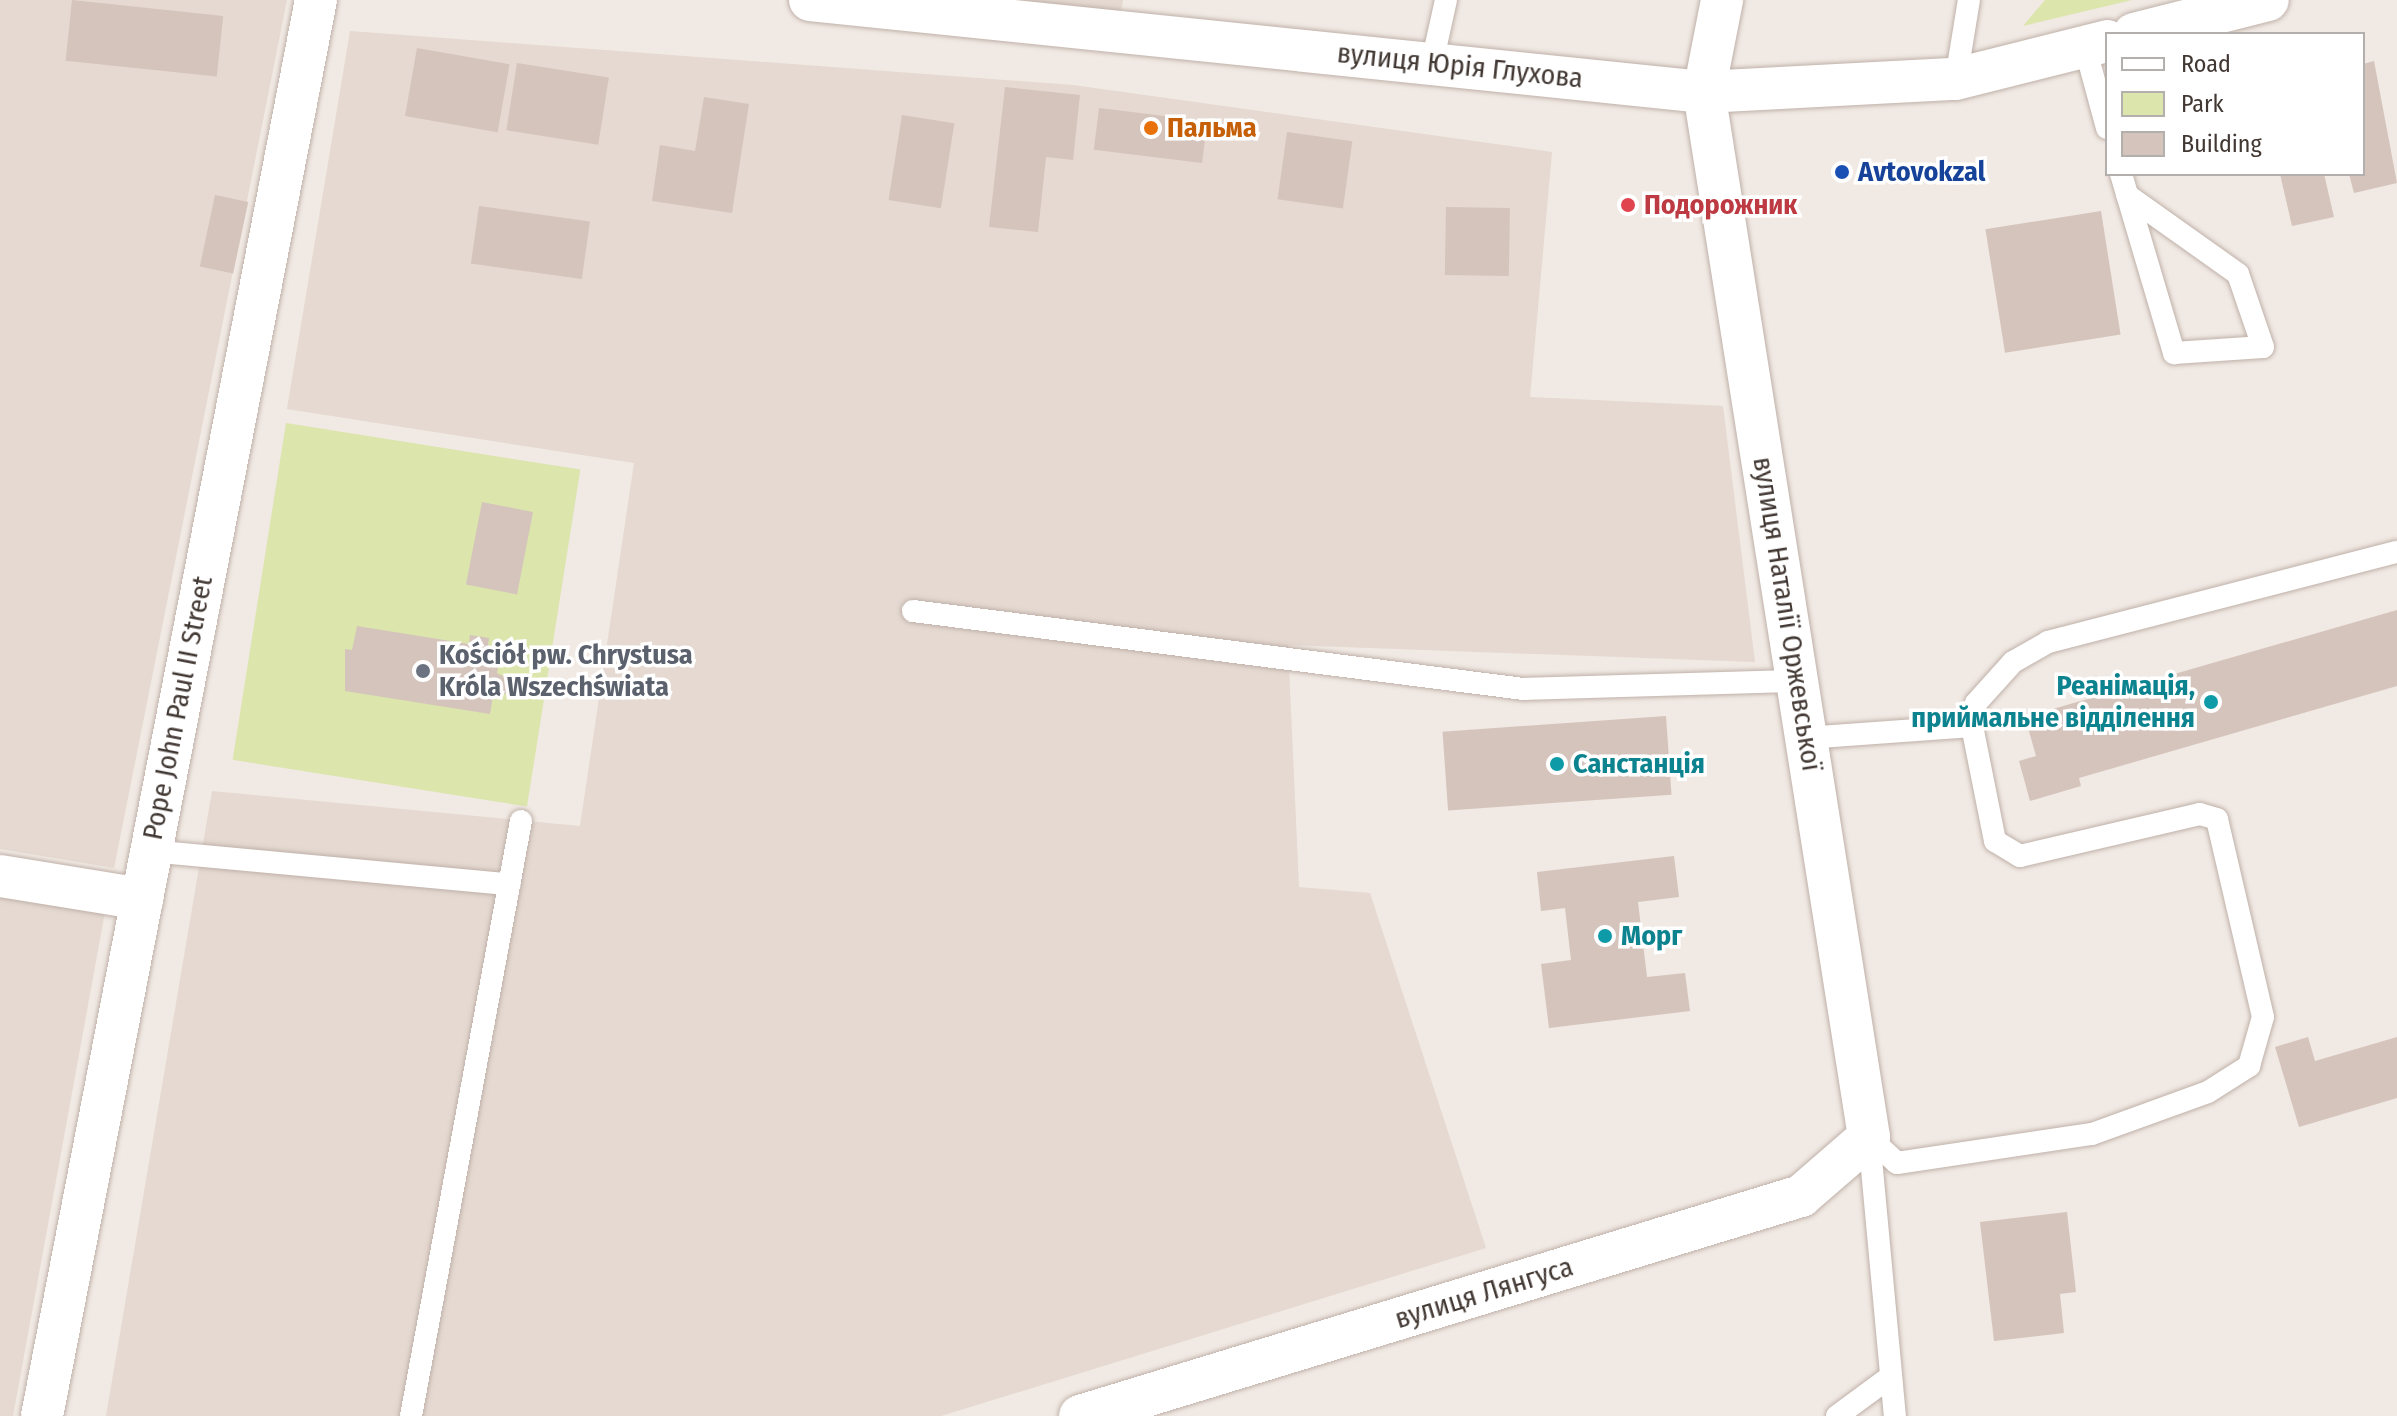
<!DOCTYPE html>
<meta charset="utf-8">
<style>
body{margin:0}
#map{position:relative;width:2397px;height:1416px;overflow:hidden;background:#f1e9e3;font-family:"Fira Sans Condensed",sans-serif}
div>[style]{position:absolute}
.residential>*{inset:0;background:#e5d9d1}
.green>*{inset:0;background:#dbe5ac;transform-origin:0 0}
.building>*{inset:0;background:#d5c4bc;transform-origin:0 0}
.roads{filter:drop-shadow(0 0 2px #bfb1a9) drop-shadow(0 0 2px #bfb1a9)}
.lane>*{height:22px;margin:-11px;padding:0 11px;transform-origin:11px;border-radius:11px;background:#fff}
.street>*{height:42px;margin:-21px;padding:0 21px;transform-origin:21px;border-radius:21px;background:#fff}
.dots>*{width:22px;height:22px;translate:-50% -50%;box-sizing:border-box;border:4px solid #fff;border-radius:50%}
span{translate:-50% -50%;white-space:nowrap;text-align:center;line-height:1.15;-webkit-text-stroke:7px #fff;paint-order:stroke}
.street-label{font-size:28px;color:#423833}
.food-label{font-size:28px;color:#c56008;font-weight:700}
.left{translate:0 -50%;text-align:left}
.transit-label{font-size:28px;color:#164399;font-weight:700}
.health-label{font-size:28px;color:#be3a42;font-weight:700}
.worship-label{font-size:28px;color:#5b616d;font-weight:700}
.culture-label{font-size:28px;color:#0d838f;font-weight:700}
.right{translate:-100% -50%;text-align:right}
.legend{position:absolute;left:2105px;top:32px;width:260px;height:144px;box-sizing:border-box;background:#fff;border:2px solid #b3afad;margin:0;padding:10px 14px;list-style:none;font-size:24px;color:#423833}
.legend li{display:flex;align-items:center;gap:16px;height:40px}
.legend b{width:40px;border:2px solid #b3afad}
</style>
<div id="map">
<div class="residential">
<div style="clip-path:polygon(0 0,287px 0,114px 868px,0 849px)"></div>
<div style="clip-path:polygon(1009px 0,1123px 0,1121px 12px)"></div>
<div style="clip-path:polygon(350px 31px,1073px 85px,1552px 152px,1530px 397px,1723px 406px,1755px 662px,1288px 645px,1299px 887px,1370px 893px,1486px 1248px,941px 1416px,106px 1416px,212px 791px,580px 826px,634px 463px,287px 409px)"></div>
<div style="clip-path:polygon(0 891px,105px 912px,13px 1416px,0 1416px)"></div>
</div>
<div class="green">
<div style="clip-path:polygon(2045px 0,2132px 0,2023px 26px)"></div>
<div style="left:286px;top:423px;width:298px;height:341px;rotate:9deg"></div>
</div>
<div class="building">
<div style="left:72px;top:0;width:152px;height:61px;rotate:6deg"></div>
<div style="left:417px;top:48px;width:94px;height:69px;rotate:10deg"></div>
<div style="clip-path:polygon(2374px 61px,2397px 183px,2354px 193px,2349px 174px,2363px 174px,2363px 64px)"></div>
<div style="left:517px;top:63px;width:93px;height:68px;rotate:9deg"></div>
<div style="clip-path:polygon(1005px 87px,1080px 95px,1073px 160px,1046px 157px,1038px 232px,989px 227px)"></div>
<div style="clip-path:polygon(704px 97px,749px 104px,732px 213px,652px 201px,660px 145px,695px 151px)"></div>
<div style="left:1099px;top:108px;width:109px;height:42px;rotate:7deg"></div>
<div style="left:902px;top:115px;width:53px;height:86px;rotate:9deg"></div>
<div style="left:1287px;top:132px;width:66px;height:68px;rotate:8deg"></div>
<div style="clip-path:polygon(2280px 174px,2324px 174px,2334px 217px,2292px 226px)"></div>
<div style="left:215px;top:195px;width:34px;height:73px;rotate:12deg"></div>
<div style="left:479px;top:206px;width:112px;height:58px;rotate:8deg"></div>
<div style="left:1446px;top:207px;width:64px;height:68px;rotate:1deg"></div>
<div style="left:2101px;top:211px;width:125px;height:117px;rotate:81deg"></div>
<div style="left:482px;top:502px;width:52px;height:84px;rotate:11deg"></div>
<div style="clip-path:polygon(2397px 610px,2397px 686px,2079px 778px,2081px 786px,2030px 801px,2019px 761px,2036px 756px,2025px 717px)"></div>
<div style="clip-path:polygon(357px 626px,469px 644px,470px 635px,489px 638px,488px 647px,501px 649px,497px 673px,512px 681px,511px 693px,493px 696px,490px 714px,345px 691px,345px 649px,352px 650px)"></div>
<div style="left:1666px;top:716px;width:79px;height:224px;rotate:86deg"></div>
<div style="clip-path:polygon(1674px 856px,1679px 897px,1638px 902px,1647px 977px,1685px 973px,1690px 1011px,1549px 1028px,1541px 964px,1571px 960px,1565px 908px,1541px 911px,1537px 872px)"></div>
<div style="clip-path:polygon(2308px 1037px,2315px 1061px,2397px 1037px,2397px 1098px,2299px 1127px,2275px 1047px)"></div>
<div style="clip-path:polygon(2067px 1212px,2076px 1292px,2060px 1294px,2064px 1333px,1994px 1341px,1980px 1222px)"></div>
</div>
<div class="roads">
<div class="lane">
<div style="left:2085px;top:47px;width:84px;rotate:74.8deg"></div>
<div style="left:1432px;top:63px;width:65px;rotate:-77.5deg"></div>
<div style="left:1956px;top:79px;width:80px;rotate:-80.7deg"></div>
<div style="left:2121px;top:174px;width:187px;rotate:73.5deg"></div>
<div style="left:2174px;top:353px;width:89px;rotate:-3.9deg"></div>
<div style="left:2263px;top:347px;width:77px;rotate:-108.9deg"></div>
<div style="left:2238px;top:274px;width:136px;rotate:-144.6deg"></div>
<div style="left:913px;top:611px;width:616px;rotate:7.28deg"></div>
<div style="left:1524px;top:689px;width:273px;rotate:-1.7deg"></div>
<div style="left:1806px;top:738px;width:166px;rotate:-4.1deg"></div>
<div style="left:150px;top:851px;width:361px;rotate:5.3deg"></div>
<div style="left:1869px;top:1137px;width:38px;rotate:43deg"></div>
<div style="left:1897px;top:1163px;width:197px;rotate:-8.5deg"></div>
<div style="left:2092px;top:1134px;width:123px;rotate:-19.9deg"></div>
<div style="left:2208px;top:1092px;width:49px;rotate:-32.4deg"></div>
<div style="left:2249px;top:1066px;width:51px;rotate:-74.1deg"></div>
<div style="left:2263px;top:1017px;width:203px;rotate:-103.1deg"></div>
<div style="left:2217px;top:819px;width:18px;rotate:-164deg"></div>
<div style="left:2200px;top:814px;width:185px;rotate:166.9deg"></div>
<div style="left:2020px;top:856px;width:29px;rotate:-149deg"></div>
<div style="left:1995px;top:841px;width:117px;rotate:-101.3deg"></div>
<div style="left:1972px;top:726px;width:23px;rotate:-80deg"></div>
<div style="left:1976px;top:703px;width:55px;rotate:-47.9deg"></div>
<div style="left:2013px;top:662px;width:40px;rotate:-29.7deg"></div>
<div style="left:2048px;top:642px;width:360px;rotate:-14.5deg"></div>
<div style="left:1869px;top:1137px;width:280px;rotate:84.7deg"></div>
<div style="left:411px;top:1416px;width:605px;rotate:-79.53deg"></div>
<div style="left:1837px;top:1416px;width:66px;rotate:-36.3deg"></div>
</div>
<div class="street">
<div style="left:810px;top:0;width:899px;rotate:5.88deg"></div>
<div style="left:1704px;top:92px;width:252px;rotate:-3deg"></div>
<div style="left:1956px;top:79px;width:156px;rotate:-14.1deg"></div>
<div style="left:2134px;top:34px;width:138px;rotate:-14.2deg"></div>
<div style="left:0;top:876px;width:144px;rotate:9.2deg"></div>
<div style="left:42px;top:1416px;width:1442px;rotate:-79.05deg"></div>
<div style="left:1080px;top:1416px;width:754px;rotate:-16.97deg"></div>
<div style="left:1801px;top:1196px;width:90px;rotate:-40.9deg"></div>
<div style="left:1869px;top:1137px;width:1058px;rotate:-98.97deg"></div>
<div style="left:1704px;top:92px;width:94px;rotate:-78.9deg"></div>
</div>
</div>
<div class="dots">
<div style="left:1151px;top:128px;background:#e8710a"></div>
<div style="left:1842px;top:172px;background:#1a4fb4"></div>
<div style="left:1628px;top:205px;background:#e0444e"></div>
<div style="left:423px;top:671px;background:#6b7280"></div>
<div style="left:2211px;top:702px;background:#0f9aa8"></div>
<div style="left:1557px;top:764px;background:#0f9aa8"></div>
<div style="left:1605px;top:936px;background:#0f9aa8"></div>
</div>
<div class="street-label">
<span style="left:1460px;top:66px;rotate:6deg">вулиця Юрія Глухова</span>
<span style="left:1787px;top:614px;rotate:81deg">вулиця Наталії Оржевської</span>
<span style="left:178px;top:708px;rotate:-79deg">Pope John Paul II Street</span>
<span style="left:1484px;top:1293px;rotate:-17deg">вулиця Лянгуса</span>
</div>
<div class="food-label">
<span class="left" style="left:1167px;top:128px">Пальма</span>
</div>
<div class="transit-label">
<span class="left" style="left:1858px;top:172px">Avtovokzal</span>
</div>
<div class="health-label">
<span class="left" style="left:1644px;top:205px">Подорожник</span>
</div>
<div class="worship-label">
<span class="left" style="left:439px;top:671px">Kościół pw. Chrystusa<br>Króla Wszechświata</span>
</div>
<div class="culture-label">
<span class="right" style="left:2195px;top:702px">Реанімація,<br>приймальне відділення</span>
<span class="left" style="left:1573px;top:764px">Санстанція</span>
<span class="left" style="left:1621px;top:936px">Морг</span>
</div>
<ul class="legend">
<li><b style="height:10px;background:#fff"></b>Road</li>
<li><b style="height:22px;background:#dbe5ac"></b>Park</li>
<li><b style="height:22px;background:#d5c4bc"></b>Building</li>
</ul>
</div>
